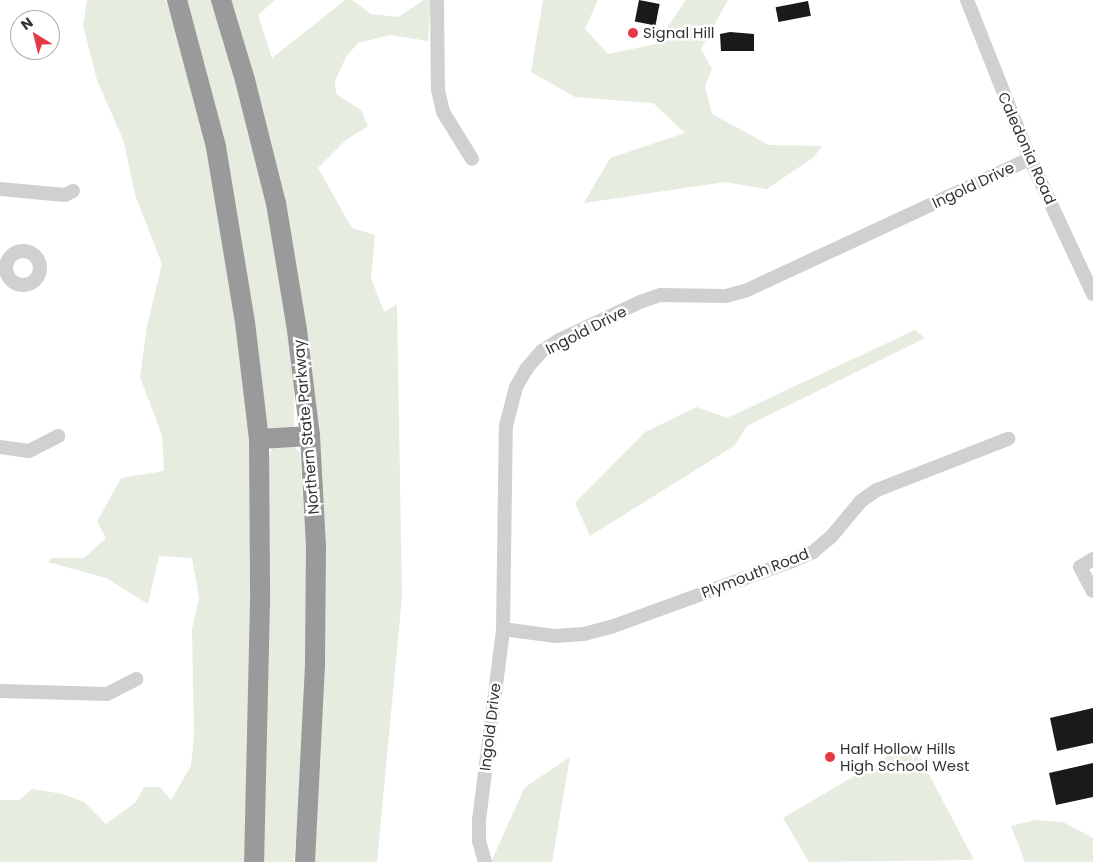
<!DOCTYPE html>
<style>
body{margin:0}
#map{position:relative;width:1093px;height:862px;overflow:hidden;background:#fff;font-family:Poppins,sans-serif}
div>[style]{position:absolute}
.green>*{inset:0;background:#e6ecdf}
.building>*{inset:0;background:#1a1a1a;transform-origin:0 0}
.minor>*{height:14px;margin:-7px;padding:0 7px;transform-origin:7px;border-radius:7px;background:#d0d0d0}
.minor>.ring{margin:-7px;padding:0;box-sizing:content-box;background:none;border:14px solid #d0d0d0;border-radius:50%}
.highway>*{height:20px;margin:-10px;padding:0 10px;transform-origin:10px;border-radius:10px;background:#9a9a9a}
.dots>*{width:14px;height:14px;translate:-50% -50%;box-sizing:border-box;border:2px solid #fff;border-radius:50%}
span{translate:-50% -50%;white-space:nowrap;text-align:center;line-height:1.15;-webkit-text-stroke:5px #fff;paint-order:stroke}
.poi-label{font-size:15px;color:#333}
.left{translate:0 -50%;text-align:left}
.street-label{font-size:15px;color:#333}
.north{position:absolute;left:10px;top:10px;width:50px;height:50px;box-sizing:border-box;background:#fff;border:1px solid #adadad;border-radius:50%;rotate:324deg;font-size:14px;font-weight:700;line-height:20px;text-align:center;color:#333}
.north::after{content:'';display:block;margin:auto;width:18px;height:22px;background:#e63946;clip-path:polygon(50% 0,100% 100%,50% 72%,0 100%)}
</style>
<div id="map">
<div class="green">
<div style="clip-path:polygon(87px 0,166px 0,194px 88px,225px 228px,249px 401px,252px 574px,245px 862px,0 862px,0 800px,19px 800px,32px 789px,63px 794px,84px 802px,106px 824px,136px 802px,144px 787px,160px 787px,171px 800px,191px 766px,194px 735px,192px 629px,199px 598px,192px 558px,159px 556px,148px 604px,106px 578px,48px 562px,52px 558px,84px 558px,106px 538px,97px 522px,121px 478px,164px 471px,162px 435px,140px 377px,147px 326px,162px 264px,135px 195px,124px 142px,97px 80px,83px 25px)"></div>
<div style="clip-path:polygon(184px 0,213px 0,260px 163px,294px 365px,294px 428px,271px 431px,267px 426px,264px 399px,259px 392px)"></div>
<div style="clip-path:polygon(230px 0,275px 0,258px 15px,272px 58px,345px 0,352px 0,371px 14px,398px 17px,424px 0,431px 0,428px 41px,390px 35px,358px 43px,346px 57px,335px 81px,336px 94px,361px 110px,368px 126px,346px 140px,318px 168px,352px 228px,375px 235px,371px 278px,384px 312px,397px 304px,402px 597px,377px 862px,314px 862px,319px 447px)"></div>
<div style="clip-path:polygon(543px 0,598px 0,585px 29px,608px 54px,656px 44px,686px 0,728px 0,701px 49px,712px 69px,705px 86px,712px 114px,769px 145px,822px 146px,814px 157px,767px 189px,725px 182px,584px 203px,610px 158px,685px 133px,653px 103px,575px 97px,531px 72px)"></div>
<div style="clip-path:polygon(915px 330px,925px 338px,747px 426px,734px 446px,590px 536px,575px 503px,645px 432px,697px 407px,727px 418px)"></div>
<div style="clip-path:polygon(292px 444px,300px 453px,313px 646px,294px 862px,259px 862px,269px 457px,273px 446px)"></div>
<div style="clip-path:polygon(912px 742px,974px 860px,809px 862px,783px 818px)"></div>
<div style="clip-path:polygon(570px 757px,552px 862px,491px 862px,525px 787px)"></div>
<div style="clip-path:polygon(1036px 820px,1063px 822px,1093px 838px,1093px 862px,1025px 862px,1011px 826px)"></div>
</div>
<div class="building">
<div style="left:639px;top:0;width:21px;height:22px;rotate:11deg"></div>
<div style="left:808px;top:1px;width:15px;height:33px;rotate:79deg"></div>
<div style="clip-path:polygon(730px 32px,754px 34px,754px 51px,721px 51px,720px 34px)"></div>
<div style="clip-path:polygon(1093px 708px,1093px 743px,1057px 751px,1050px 718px)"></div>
<div style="clip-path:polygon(1093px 763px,1093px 797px,1056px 805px,1049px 773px)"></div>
</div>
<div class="minor">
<div style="left:437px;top:0;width:90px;rotate:89.4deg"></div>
<div style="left:438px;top:90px;width:23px;rotate:77deg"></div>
<div style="left:443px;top:112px;width:55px;rotate:58.3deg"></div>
<div style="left:967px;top:0;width:171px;rotate:68.4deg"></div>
<div style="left:1030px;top:159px;width:149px;rotate:65deg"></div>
<div style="left:0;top:189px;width:65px;rotate:5.3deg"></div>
<div style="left:65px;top:195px;width:9px;rotate:-27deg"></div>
<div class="ring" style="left:6px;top:251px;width:20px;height:20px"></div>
<div style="left:0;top:447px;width:29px;rotate:8deg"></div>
<div style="left:29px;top:451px;width:33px;rotate:-27deg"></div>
<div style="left:1093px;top:559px;width:15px;rotate:148deg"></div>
<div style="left:1080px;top:567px;width:27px;rotate:62deg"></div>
<div style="left:503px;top:629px;width:51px;rotate:7.8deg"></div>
<div style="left:554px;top:636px;width:30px;rotate:-4deg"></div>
<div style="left:584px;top:634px;width:28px;rotate:-15deg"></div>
<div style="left:611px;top:627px;width:193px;rotate:-20deg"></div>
<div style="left:792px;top:561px;width:23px;rotate:-23deg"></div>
<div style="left:813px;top:552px;width:23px;rotate:-40deg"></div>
<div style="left:831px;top:537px;width:47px;rotate:-50.2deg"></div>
<div style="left:861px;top:501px;width:19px;rotate:-35deg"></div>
<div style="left:877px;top:490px;width:141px;rotate:-21.3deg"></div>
<div style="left:0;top:691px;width:107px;rotate:1.6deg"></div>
<div style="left:107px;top:694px;width:33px;rotate:-27deg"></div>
<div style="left:485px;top:862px;width:22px;rotate:-106deg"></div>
<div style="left:479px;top:841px;width:21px;rotate:-90deg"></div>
<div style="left:479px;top:820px;width:193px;rotate:-82.8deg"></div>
<div style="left:503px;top:629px;width:203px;rotate:-89.2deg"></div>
<div style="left:506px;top:426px;width:40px;rotate:-75.6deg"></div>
<div style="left:516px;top:387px;width:22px;rotate:-60deg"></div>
<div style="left:527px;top:368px;width:23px;rotate:-49deg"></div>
<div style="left:542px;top:351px;width:20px;rotate:-33deg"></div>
<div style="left:559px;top:340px;width:89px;rotate:-25.1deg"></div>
<div style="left:640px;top:302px;width:21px;rotate:-19deg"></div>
<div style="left:660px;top:295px;width:66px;rotate:0.9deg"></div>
<div style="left:726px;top:296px;width:20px;rotate:-15deg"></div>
<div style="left:745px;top:291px;width:314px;rotate:-24.9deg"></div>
</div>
<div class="highway">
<div style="left:177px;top:0;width:152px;rotate:75.1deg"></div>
<div style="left:216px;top:147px;width:177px;rotate:80.6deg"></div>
<div style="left:245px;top:322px;width:118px;rotate:83.2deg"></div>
<div style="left:259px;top:439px;width:163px;rotate:89.6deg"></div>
<div style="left:260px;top:602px;width:260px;rotate:91.3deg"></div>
<div style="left:221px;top:0;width:84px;rotate:73.3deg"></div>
<div style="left:245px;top:80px;width:127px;rotate:75.9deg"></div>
<div style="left:276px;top:203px;width:129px;rotate:80.6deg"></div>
<div style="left:297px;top:330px;width:107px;rotate:83deg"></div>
<div style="left:310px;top:436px;width:111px;rotate:86.9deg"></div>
<div style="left:316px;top:547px;width:118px;rotate:90.5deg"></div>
<div style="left:315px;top:665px;width:197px;rotate:92.9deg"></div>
<div style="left:259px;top:439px;width:51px;rotate:-3.4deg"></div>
</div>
<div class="dots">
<div style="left:633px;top:33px;background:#e63946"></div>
<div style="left:830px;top:757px;background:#e63946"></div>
</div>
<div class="poi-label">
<span class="left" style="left:643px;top:33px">Signal Hill</span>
<span class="left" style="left:840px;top:757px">Half Hollow Hills<br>High School West</span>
</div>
<div class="street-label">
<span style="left:1027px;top:148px;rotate:66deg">Caledonia Road</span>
<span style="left:973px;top:185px;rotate:-25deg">Ingold Drive</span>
<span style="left:586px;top:330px;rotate:-27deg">Ingold Drive</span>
<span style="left:306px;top:427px;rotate:-95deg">Northern State Parkway</span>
<span style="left:755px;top:573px;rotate:-21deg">Plymouth Road</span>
<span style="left:490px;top:727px;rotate:-83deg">Ingold Drive</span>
</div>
<div class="north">N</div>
</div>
